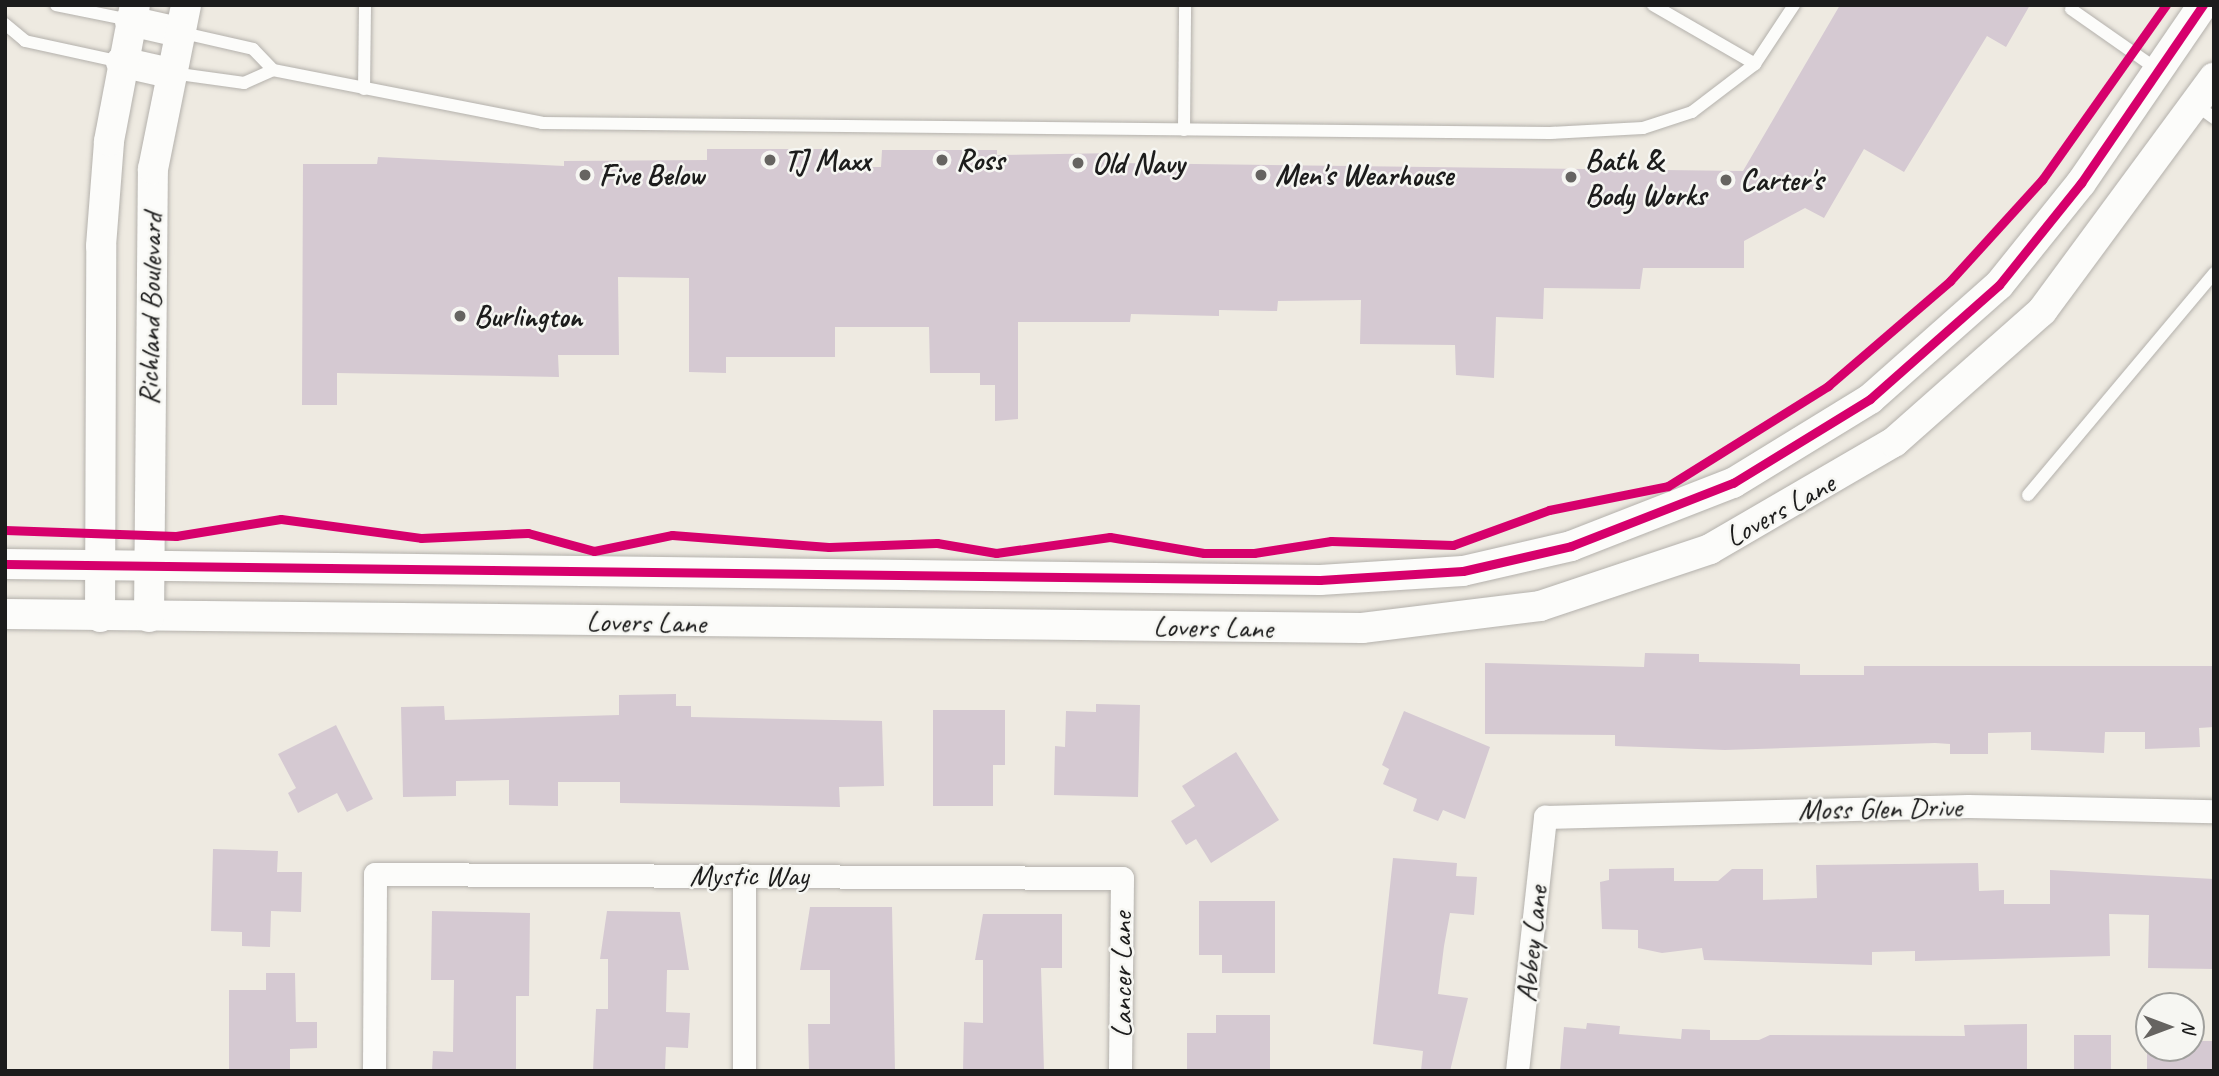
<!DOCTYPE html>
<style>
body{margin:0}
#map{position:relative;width:2219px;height:1076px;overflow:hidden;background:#eeeae1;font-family:Caveat,sans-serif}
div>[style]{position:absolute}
.building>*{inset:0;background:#d5c9d2;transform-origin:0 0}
.roads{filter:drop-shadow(0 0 2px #b4b1ac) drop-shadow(0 0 2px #b4b1ac)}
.service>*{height:12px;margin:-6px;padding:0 6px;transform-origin:6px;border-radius:6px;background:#fcfcfa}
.minor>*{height:23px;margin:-11.5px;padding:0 11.5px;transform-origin:11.5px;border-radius:11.5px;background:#fcfcfa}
.tertiary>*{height:30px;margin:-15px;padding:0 15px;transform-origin:15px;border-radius:15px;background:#fcfcfa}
.cycleway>*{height:9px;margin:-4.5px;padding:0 4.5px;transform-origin:4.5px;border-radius:4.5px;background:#d6006c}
.dots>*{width:19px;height:19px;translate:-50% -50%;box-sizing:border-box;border:4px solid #f6f6f2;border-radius:50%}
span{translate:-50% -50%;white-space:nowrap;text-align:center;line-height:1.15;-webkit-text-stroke:5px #f6f6f2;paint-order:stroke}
.poi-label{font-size:30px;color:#1c1c1c;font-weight:700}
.left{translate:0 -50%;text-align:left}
.street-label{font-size:30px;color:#1c1c1c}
.frame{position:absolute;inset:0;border:7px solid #1c1c1c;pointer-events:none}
.north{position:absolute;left:2135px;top:992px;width:70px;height:70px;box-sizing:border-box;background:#f6f6f2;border:2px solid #9f9f9c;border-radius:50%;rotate:90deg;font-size:19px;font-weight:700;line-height:28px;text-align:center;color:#1c1c1c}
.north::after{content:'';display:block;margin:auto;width:24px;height:32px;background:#666461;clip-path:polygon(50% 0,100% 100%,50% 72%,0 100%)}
</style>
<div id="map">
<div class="building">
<div style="clip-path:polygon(1840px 5px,2030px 5px,2006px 47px,1987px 36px,1904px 172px,1864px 149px,1824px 218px,1805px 208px,1744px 241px,1744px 268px,1643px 268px,1640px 289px,1544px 288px,1543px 319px,1496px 317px,1494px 378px,1456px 375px,1455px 345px,1360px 344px,1361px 300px,1278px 301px,1277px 311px,1219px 310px,1219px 316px,1131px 314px,1130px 322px,1018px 322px,1018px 419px,995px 421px,995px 385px,980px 385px,980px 373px,930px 373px,929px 327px,835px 327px,835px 357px,726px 357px,726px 373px,689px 372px,689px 278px,618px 277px,619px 355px,558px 355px,559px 377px,337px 373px,337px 405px,302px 405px,303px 164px,377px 164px,378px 157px,564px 166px,564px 161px,707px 160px,707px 149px,822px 149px,822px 167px,881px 167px,882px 150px,997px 150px,997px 155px,1117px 153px,1118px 163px,1743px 171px)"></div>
<div style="clip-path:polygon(1645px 653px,1699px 654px,1699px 662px,1800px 664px,1800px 675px,1864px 675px,1864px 666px,2214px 666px,2214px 727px,2199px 728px,2200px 747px,2145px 749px,2145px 732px,2105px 732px,2104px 753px,2031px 750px,2031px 732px,1988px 733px,1988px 754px,1950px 754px,1950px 744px,1935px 743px,1725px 750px,1615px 746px,1615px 735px,1485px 734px,1485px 663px,1644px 667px)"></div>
<div style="clip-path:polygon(676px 694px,676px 706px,691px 706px,691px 717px,882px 721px,884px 786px,839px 787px,840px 807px,620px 803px,620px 782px,558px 782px,558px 806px,509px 805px,509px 780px,456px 781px,456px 796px,403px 797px,401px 707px,444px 706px,445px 720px,619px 715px,619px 695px)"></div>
<div style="clip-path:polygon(1096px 704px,1140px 705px,1138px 797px,1054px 795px,1055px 746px,1065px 747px,1066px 711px,1096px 712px)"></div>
<div style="clip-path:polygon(933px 710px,1005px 710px,1005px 765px,993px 765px,993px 806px,933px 806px)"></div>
<div style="clip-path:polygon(1404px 711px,1490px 747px,1465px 819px,1443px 810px,1438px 821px,1413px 811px,1417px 799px,1383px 784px,1389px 769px,1382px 765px)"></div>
<div style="clip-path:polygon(336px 725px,373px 799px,347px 812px,337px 793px,298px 813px,288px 793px,296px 788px,278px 754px)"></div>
<div style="clip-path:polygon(1236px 752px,1279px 820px,1211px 863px,1196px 839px,1186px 845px,1171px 821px,1195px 806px,1182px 786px)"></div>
<div style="clip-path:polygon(213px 849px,278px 851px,277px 872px,302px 872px,301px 912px,271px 911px,270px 947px,242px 946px,242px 932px,211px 931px)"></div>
<div style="clip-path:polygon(1393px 858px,1457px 863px,1456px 876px,1477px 877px,1474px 915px,1450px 913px,1444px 946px,1438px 994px,1468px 998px,1450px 1071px,1421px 1071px,1423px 1051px,1373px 1044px)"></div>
<div style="clip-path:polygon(1978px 863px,1979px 891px,2004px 890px,2004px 904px,2050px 904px,2050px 870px,2214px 879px,2214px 969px,2148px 968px,2149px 915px,2109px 914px,2110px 956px,1915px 961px,1915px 951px,1872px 952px,1872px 965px,1704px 960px,1702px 948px,1662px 953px,1638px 948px,1638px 930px,1602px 929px,1600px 882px,1609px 880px,1609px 869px,1674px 868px,1674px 881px,1718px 881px,1732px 869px,1763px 869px,1763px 900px,1817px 898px,1816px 865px)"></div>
<div style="clip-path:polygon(1199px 901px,1275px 901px,1275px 973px,1222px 973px,1222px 955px,1199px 955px)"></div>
<div style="clip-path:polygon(810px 907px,892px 907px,895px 1071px,809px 1071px,808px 1024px,830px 1024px,830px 970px,800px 970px)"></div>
<div style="clip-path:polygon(432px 911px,530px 913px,529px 996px,516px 996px,516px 1071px,432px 1071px,433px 1051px,453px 1052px,454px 980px,431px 980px)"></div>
<div style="clip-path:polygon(607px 911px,680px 912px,689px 970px,667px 970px,666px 1012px,690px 1013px,688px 1048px,666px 1047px,665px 1071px,593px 1071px,596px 1009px,608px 1009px,608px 959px,600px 959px)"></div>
<div style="clip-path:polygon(983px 914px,1062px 914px,1062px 968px,1041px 968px,1044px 1071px,963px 1071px,964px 1022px,983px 1023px,983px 960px,975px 960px)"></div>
<div style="clip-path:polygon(266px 973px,295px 973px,296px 1022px,317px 1022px,317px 1048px,290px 1049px,290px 1071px,229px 1071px,229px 990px,266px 990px)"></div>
<div style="clip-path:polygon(1216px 1015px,1270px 1015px,1270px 1071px,1187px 1071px,1187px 1033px,1216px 1033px)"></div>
<div style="clip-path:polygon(1587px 1023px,1620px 1026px,1619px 1034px,1681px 1039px,1682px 1029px,1710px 1030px,1710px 1040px,1759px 1040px,1770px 1035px,1965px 1036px,1964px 1025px,2027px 1024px,2027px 1071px,1560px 1071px,1564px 1027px,1586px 1029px)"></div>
<div style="left:2074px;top:1035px;width:37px;height:36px"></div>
<div style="clip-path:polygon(2191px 1041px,2214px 1041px,2214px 1071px,2147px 1071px,2147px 1048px,2191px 1048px)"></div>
</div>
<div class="roads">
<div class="service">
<div style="left:56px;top:5px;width:76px;rotate:11.5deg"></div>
<div style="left:1653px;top:5px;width:118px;rotate:30deg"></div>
<div style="left:2071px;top:9px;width:106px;rotate:35deg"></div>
<div style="left:5px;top:24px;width:26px;rotate:40deg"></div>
<div style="left:25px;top:41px;width:98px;rotate:12.3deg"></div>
<div style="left:179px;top:32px;width:76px;rotate:12.9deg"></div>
<div style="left:253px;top:49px;width:29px;rotate:46deg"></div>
<div style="left:273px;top:70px;width:274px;rotate:11.1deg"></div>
<div style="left:542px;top:123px;width:1008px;rotate:0.57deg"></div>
<div style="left:1550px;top:133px;width:93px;rotate:-3.1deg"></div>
<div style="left:1643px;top:128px;width:52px;rotate:-18.1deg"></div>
<div style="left:1692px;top:112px;width:79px;rotate:-37.3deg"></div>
<div style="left:1755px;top:64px;width:71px;rotate:-56.5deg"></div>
<div style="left:172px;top:73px;width:73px;rotate:7.9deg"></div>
<div style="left:244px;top:83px;width:32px;rotate:-24deg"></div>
<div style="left:364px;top:89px;width:84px;rotate:-89.3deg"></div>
<div style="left:2196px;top:105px;width:22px;rotate:36deg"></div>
<div style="left:1184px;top:130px;width:125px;rotate:-89.5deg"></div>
<div style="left:2028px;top:495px;width:290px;rotate:-50deg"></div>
</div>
<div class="minor">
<div style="left:374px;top:1071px;width:197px;rotate:-89.7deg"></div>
<div style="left:375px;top:874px;width:747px;rotate:0.31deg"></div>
<div style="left:1122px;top:878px;width:193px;rotate:90.6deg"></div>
<div style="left:744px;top:1071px;width:196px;rotate:-90deg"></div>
<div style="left:1517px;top:1071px;width:256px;rotate:-83.7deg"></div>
<div style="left:1545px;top:817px;width:423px;rotate:-1.5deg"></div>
<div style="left:1968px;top:806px;width:246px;rotate:1.2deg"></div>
</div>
<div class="tertiary">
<div style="left:130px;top:21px;width:49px;rotate:12.9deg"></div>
<div style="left:121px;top:62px;width:50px;rotate:12.7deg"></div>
<div style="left:5px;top:564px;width:1315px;rotate:0.7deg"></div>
<div style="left:1320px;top:580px;width:143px;rotate:-3.6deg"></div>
<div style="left:1463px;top:571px;width:111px;rotate:-13deg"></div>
<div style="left:1571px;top:546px;width:174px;rotate:-21.3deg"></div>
<div style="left:1733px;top:483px;width:161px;rotate:-31.5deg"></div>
<div style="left:1870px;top:399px;width:172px;rotate:-41.5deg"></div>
<div style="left:1999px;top:285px;width:131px;rotate:-51.2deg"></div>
<div style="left:2081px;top:183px;width:216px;rotate:-55.6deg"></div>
<div style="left:5px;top:614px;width:1357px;rotate:0.59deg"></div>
<div style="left:1362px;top:628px;width:179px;rotate:-7deg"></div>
<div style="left:1540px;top:606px;width:179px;rotate:-18.5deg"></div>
<div style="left:1710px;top:549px;width:213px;rotate:-30.2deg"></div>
<div style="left:1894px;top:442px;width:198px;rotate:-41.5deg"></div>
<div style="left:2042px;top:311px;width:290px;rotate:-53.6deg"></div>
<div style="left:100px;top:617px;width:371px;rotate:-89.8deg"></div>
<div style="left:101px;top:246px;width:105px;rotate:-85.6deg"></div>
<div style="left:109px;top:141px;width:138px;rotate:-79.2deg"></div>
<div style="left:149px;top:617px;width:448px;rotate:-89.5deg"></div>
<div style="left:153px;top:169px;width:167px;rotate:-78.6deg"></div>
</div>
</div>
<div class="cycleway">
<div style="left:5px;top:530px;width:171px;rotate:2deg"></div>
<div style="left:176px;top:536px;width:106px;rotate:-9.2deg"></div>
<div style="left:281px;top:519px;width:141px;rotate:7.7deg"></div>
<div style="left:421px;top:538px;width:107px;rotate:-2.7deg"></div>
<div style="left:528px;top:533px;width:68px;rotate:15.3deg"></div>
<div style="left:594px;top:551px;width:80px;rotate:-11.6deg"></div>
<div style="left:672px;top:535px;width:157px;rotate:4.4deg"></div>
<div style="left:829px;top:547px;width:108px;rotate:-2.1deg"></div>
<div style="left:937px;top:543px;width:60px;rotate:9.6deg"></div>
<div style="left:996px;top:553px;width:115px;rotate:-8deg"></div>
<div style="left:1110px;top:537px;width:95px;rotate:9.7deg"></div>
<div style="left:1204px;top:553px;width:50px"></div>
<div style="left:1254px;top:553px;width:78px;rotate:-8.9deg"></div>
<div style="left:1331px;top:541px;width:122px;rotate:1.9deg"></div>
<div style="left:1453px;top:545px;width:102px;rotate:-20deg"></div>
<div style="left:1549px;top:510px;width:121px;rotate:-11.4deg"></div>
<div style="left:1668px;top:486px;width:189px;rotate:-32deg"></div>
<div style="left:1828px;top:386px;width:161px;rotate:-40.7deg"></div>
<div style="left:1950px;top:281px;width:137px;rotate:-47.7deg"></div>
<div style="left:2042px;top:180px;width:214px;rotate:-54.7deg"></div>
<div style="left:5px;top:564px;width:1315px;rotate:0.7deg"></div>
<div style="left:1320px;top:580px;width:143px;rotate:-3.6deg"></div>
<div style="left:1463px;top:571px;width:111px;rotate:-13deg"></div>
<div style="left:1571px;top:546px;width:174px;rotate:-21.3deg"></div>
<div style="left:1733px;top:483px;width:161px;rotate:-31.5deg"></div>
<div style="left:1870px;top:399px;width:172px;rotate:-41.5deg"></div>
<div style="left:1999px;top:285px;width:131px;rotate:-51.2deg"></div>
<div style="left:2081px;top:183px;width:216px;rotate:-55.6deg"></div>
</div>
<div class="dots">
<div style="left:770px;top:160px;background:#666461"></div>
<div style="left:942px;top:160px;background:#666461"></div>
<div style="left:1078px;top:163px;background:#666461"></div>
<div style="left:585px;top:175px;background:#666461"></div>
<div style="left:1261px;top:175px;background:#666461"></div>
<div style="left:1571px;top:177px;background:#666461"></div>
<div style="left:1726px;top:180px;background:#666461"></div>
<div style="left:460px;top:316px;background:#666461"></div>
</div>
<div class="poi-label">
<span class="left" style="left:784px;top:160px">TJ Maxx</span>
<span class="left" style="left:956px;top:160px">Ross</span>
<span class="left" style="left:1585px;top:177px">Bath &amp;<br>Body Works</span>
<span class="left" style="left:1092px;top:163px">Old Navy</span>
<span class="left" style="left:599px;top:175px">Five Below</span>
<span class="left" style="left:1275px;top:175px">Men's Wearhouse</span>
<span class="left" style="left:1740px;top:180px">Carter's</span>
<span class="left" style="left:474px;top:316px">Burlington</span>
</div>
<div class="street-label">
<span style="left:150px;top:309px;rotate:-89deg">Richland Boulevard</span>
<span style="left:1780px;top:510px;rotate:-29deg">Lovers Lane</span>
<span style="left:646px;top:622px;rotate:1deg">Lovers Lane</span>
<span style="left:1213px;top:627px;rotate:1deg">Lovers Lane</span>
<span style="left:1880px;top:808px;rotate:-1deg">Moss Glen Drive</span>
<span style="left:749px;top:875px">Mystic Way</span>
<span style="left:1531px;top:944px;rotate:-84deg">Abbey Lane</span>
<span style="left:1121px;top:975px;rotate:-90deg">Lancer Lane</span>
</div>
<div class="frame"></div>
<div class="north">N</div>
</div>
